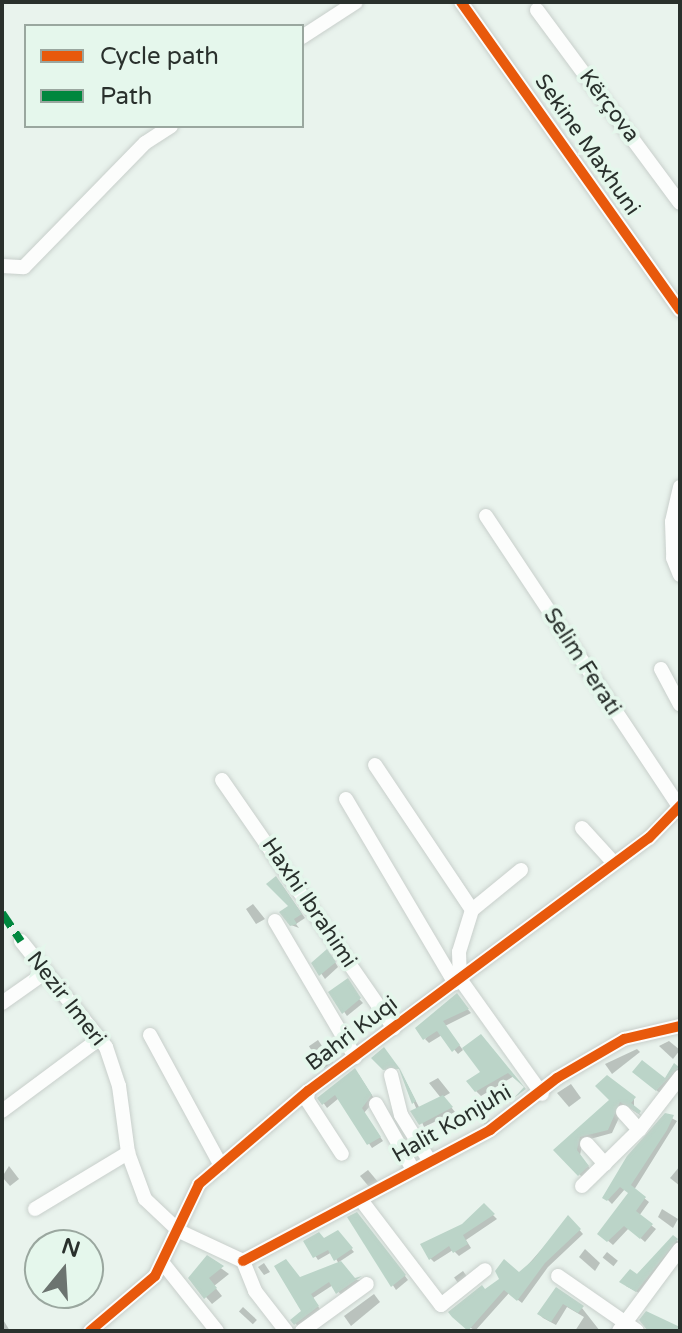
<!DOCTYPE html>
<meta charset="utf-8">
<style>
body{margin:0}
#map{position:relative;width:682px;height:1333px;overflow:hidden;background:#e9f3ed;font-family:"Varela Round",sans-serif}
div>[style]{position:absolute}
.shadow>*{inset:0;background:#0003;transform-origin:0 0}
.building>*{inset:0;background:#bbd4c8}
.roads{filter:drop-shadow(0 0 2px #c8cfcb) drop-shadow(0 0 2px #c8cfcb)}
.minor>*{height:14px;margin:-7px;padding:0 7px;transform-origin:7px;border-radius:7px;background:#fcfdfc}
.quiet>*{height:8px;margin-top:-4px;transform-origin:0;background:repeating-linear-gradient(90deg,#00873e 0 16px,transparent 0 24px)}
.cycleway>*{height:10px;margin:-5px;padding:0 5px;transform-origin:5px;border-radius:5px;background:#e8590c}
span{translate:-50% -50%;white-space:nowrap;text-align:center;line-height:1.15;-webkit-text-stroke:8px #e5f7ec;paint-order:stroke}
.street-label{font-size:22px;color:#29302c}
.frame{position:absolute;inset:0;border:4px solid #29302c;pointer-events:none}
.legend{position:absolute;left:24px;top:24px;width:280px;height:104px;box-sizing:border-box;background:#e5f7ec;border:2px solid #9aa79f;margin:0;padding:10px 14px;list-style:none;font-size:24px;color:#29302c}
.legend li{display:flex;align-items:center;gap:16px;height:40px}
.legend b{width:40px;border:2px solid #9aa79f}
.north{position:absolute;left:24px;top:1229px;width:80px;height:80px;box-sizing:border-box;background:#e5f7ec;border:2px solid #9aa79f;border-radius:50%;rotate:18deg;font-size:22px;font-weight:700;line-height:32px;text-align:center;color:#29302c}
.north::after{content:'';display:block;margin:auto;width:28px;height:36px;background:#6c7470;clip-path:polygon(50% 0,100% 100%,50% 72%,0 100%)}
</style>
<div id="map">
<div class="shadow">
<div style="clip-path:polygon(280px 882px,305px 918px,296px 924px,299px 928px,291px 925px,291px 906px)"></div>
<div style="clip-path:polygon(253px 904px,265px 919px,256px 924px,246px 909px)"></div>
<div style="clip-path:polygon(331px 955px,338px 967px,325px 979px,314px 963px)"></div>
<div style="clip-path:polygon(344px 983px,363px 1003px,347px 1016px,331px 992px)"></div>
<div style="clip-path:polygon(460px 1000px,471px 1013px,445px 1026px,463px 1050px,458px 1054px,442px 1035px,429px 1043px,425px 1039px)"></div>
<div style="left:318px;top:1040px;width:27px;height:11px;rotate:56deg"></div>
<div style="clip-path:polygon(669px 1041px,680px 1050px,673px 1059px,659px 1046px)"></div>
<div style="clip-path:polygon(465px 1049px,514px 1076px,481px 1096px,476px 1091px,483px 1073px)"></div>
<div style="clip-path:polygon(637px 1049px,640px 1052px,612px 1074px,605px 1064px)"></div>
<div style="clip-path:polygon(675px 1066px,680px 1071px,661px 1094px,638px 1075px,665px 1081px)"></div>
<div style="clip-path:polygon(401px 1072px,420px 1109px,441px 1098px,429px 1083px,438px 1078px,450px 1093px,443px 1097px,455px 1112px,424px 1127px)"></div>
<div style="clip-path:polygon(359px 1075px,375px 1100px,364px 1113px,383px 1141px,372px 1148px,339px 1098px,327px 1108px,320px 1098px)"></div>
<div style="clip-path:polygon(571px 1084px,581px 1098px,569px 1107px,557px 1093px)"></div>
<div style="clip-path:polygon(634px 1099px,634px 1108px,643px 1117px,625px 1105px,612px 1133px,583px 1141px,580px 1155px,591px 1170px,583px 1178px,556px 1150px,612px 1100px)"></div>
<div style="clip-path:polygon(484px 1113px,492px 1123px,486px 1126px,479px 1116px)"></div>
<div style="clip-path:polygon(666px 1115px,677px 1121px,634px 1190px,649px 1202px,639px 1216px,656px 1229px,645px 1242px,629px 1228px,613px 1245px,600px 1234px,630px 1193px,625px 1189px,612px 1204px,605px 1197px)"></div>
<div style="clip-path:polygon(9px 1166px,19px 1179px,10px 1186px,2px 1177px)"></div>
<div style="clip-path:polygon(680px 1166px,680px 1186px,670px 1178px)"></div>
<div style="clip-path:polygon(368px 1170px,379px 1183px,370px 1188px,360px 1176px)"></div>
<div style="clip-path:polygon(484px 1206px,497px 1219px,466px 1240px,471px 1248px,459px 1256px,453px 1250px,434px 1262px,430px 1258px)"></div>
<div style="clip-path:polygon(662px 1209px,678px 1219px,673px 1228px,658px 1217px)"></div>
<div style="clip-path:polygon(350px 1218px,361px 1218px,408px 1280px,396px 1290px)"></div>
<div style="clip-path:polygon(569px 1218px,583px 1234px,548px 1267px,522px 1303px,509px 1293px,475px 1331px,451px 1312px,519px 1275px)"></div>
<div style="clip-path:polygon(337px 1232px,354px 1252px,339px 1262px,355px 1280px,363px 1280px,342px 1296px,333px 1285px,313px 1298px,321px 1311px,299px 1328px,293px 1320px,304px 1312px,301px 1279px,339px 1264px,332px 1252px,318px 1260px,306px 1241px,324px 1241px)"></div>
<div style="clip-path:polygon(673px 1237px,680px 1244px,641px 1294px,626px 1286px)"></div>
<div style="clip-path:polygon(585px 1249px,600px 1263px,595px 1271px,579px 1257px)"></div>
<div style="left:607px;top:1252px;width:14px;height:7px;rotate:39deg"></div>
<div style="clip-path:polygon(207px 1258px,229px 1274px,214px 1286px,222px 1296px,212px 1304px,206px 1297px)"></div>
<div style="clip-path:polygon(264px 1263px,270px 1272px,264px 1275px,258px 1267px)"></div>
<div style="left:463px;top:1271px;width:9px;height:11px;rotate:54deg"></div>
<div style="clip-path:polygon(557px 1290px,582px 1308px,600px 1331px,575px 1331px,584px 1317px,567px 1307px,556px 1325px,543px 1318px,539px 1314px)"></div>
<div style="clip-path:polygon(374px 1294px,380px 1302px,351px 1326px,344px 1316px)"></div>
<div style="left:243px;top:1307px;width:19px;height:6px;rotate:43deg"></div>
<div style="clip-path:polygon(2px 1318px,10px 1331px,2px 1331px)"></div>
</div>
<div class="building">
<div style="clip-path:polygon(276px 876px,302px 914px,294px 919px,297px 924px,290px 926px,279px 912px,288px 906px,266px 884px)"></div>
<div style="clip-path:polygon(327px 949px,336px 962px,319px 976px,311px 963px)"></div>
<div style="clip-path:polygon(348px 978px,361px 998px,342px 1014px,328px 992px)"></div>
<div style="clip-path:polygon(457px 993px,469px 1009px,443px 1021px,460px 1045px,452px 1052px,437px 1031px,423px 1040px,415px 1028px)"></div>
<div style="clip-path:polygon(481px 1034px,526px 1089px,514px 1098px,524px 1087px,508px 1073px,475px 1092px,466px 1081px,480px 1072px,462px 1048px)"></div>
<div style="clip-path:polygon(384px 1047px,400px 1069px,416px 1101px,412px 1104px,399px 1069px,383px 1070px,371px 1058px)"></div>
<div style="clip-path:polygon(642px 1060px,665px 1078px,674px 1063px,679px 1067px,656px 1091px,632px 1072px)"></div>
<div style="clip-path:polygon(355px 1068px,372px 1095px,362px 1108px,381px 1137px,367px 1145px,335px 1095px,322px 1105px,317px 1098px)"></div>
<div style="clip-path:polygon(607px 1075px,636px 1097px,631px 1103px,641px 1111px,639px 1114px,620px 1102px,608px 1130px,580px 1137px,577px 1150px,589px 1166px,578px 1176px,553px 1150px,609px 1100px,595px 1086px)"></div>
<div style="clip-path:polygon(443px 1095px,453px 1107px,419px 1125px,410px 1111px)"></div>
<div style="clip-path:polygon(665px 1113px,674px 1115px,667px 1130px,631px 1185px,646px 1197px,636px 1211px,653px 1224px,640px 1239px,624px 1226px,607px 1242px,597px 1234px,628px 1193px,620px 1187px,607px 1201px,602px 1198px,627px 1156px)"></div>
<div style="clip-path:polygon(484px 1203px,495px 1214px,463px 1235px,468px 1244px,453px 1253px,449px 1246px,429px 1260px,420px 1244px,462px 1224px)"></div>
<div style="clip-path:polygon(357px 1212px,406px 1275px,391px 1287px,347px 1217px)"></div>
<div style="clip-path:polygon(568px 1215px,581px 1229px,545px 1263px,517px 1301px,504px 1290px,468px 1331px,452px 1317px,448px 1312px,482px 1285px,485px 1289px,499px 1279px,495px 1271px,504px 1259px,519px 1272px,533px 1260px)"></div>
<div style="clip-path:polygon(338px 1230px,353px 1248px,334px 1261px,328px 1250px,313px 1258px,303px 1241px,319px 1232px,324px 1238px)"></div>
<div style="clip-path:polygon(673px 1235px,678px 1239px,636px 1292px,619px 1282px,630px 1269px,637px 1274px)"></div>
<div style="clip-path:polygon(207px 1255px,224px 1266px,209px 1278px,217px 1288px,204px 1299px,188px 1278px)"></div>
<div style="clip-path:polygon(286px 1259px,300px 1277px,341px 1261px,355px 1278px,362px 1276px,336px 1294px,329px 1282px,311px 1294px,319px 1306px,294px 1325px,290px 1320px,301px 1311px,274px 1266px)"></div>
<div style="clip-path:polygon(556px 1287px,584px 1306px,578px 1313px,563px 1304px,551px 1322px,537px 1314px)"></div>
<div style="clip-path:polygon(646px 1311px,680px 1327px,680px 1331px,647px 1330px,639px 1320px)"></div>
</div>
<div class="roads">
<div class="minor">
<div style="left:461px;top:2px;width:378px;rotate:54.6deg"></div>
<div style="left:537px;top:10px;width:240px;rotate:53.5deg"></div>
<div style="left:302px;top:37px;width:64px;rotate:-32.9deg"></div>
<div style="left:2px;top:266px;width:22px;rotate:3deg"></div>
<div style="left:24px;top:267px;width:173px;rotate:-45.7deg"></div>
<div style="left:145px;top:143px;width:31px;rotate:-33deg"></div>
<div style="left:680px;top:487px;width:36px;rotate:103deg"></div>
<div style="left:672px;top:522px;width:36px;rotate:88deg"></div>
<div style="left:673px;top:558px;width:18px;rotate:68deg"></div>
<div style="left:486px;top:516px;width:349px;rotate:56.4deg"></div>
<div style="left:661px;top:669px;width:40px;rotate:62deg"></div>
<div style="left:375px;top:765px;width:174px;rotate:56.2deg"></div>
<div style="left:222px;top:780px;width:302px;rotate:55.3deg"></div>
<div style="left:346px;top:799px;width:214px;rotate:59.4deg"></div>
<div style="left:582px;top:828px;width:47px;rotate:47.6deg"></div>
<div style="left:521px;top:870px;width:63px;rotate:140.8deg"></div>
<div style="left:472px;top:910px;width:44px;rotate:107.2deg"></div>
<div style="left:459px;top:952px;width:27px;rotate:88deg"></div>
<div style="left:460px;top:979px;width:141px;rotate:54.5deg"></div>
<div style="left:275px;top:921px;width:158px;rotate:59.5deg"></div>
<div style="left:21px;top:941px;width:136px;rotate:51.3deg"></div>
<div style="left:106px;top:1047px;width:41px;rotate:71.6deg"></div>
<div style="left:119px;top:1086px;width:68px;rotate:82.3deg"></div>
<div style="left:128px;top:1153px;width:49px;rotate:69.7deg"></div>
<div style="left:145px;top:1199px;width:47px;rotate:43.3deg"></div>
<div style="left:179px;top:1231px;width:71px;rotate:25.1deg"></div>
<div style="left:243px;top:1261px;width:32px;rotate:68deg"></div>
<div style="left:255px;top:1291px;width:51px;rotate:52.2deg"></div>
<div style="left:2px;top:1003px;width:54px;rotate:-35.2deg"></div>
<div style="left:150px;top:1035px;width:149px;rotate:61.5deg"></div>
<div style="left:391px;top:1075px;width:41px;rotate:76deg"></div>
<div style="left:401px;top:1115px;width:53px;rotate:58.1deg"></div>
<div style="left:308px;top:1091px;width:9px;rotate:96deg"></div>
<div style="left:307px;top:1100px;width:64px;rotate:57.1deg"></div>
<div style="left:376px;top:1104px;width:73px;rotate:60.6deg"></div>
<div style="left:2px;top:1111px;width:121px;rotate:-36.6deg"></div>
<div style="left:623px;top:1112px;width:24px;rotate:48deg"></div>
<div style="left:587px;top:1144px;width:27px;rotate:48deg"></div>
<div style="left:582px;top:1186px;width:81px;rotate:-44.5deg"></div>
<div style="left:640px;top:1129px;width:66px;rotate:-52.4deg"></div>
<div style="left:361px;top:1200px;width:132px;rotate:52.7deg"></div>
<div style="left:441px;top:1305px;width:56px;rotate:-38.5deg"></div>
<div style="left:35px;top:1209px;width:109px;rotate:-31.1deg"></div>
<div style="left:243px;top:1261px;width:280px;rotate:-27.9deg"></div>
<div style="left:490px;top:1130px;width:85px;rotate:-37.8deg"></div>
<div style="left:557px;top:1078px;width:78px;rotate:-30.2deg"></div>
<div style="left:624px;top:1039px;width:57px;rotate:-13.1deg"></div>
<div style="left:162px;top:1262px;width:88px;rotate:51.4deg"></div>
<div style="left:558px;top:1276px;width:96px;rotate:34.8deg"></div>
<div style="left:90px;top:1331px;width:85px;rotate:-40.2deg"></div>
<div style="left:155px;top:1276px;width:102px;rotate:-64.4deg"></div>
<div style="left:199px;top:1184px;width:143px;rotate:-40.5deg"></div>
<div style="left:308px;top:1091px;width:425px;rotate:-36.6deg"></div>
<div style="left:649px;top:838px;width:45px;rotate:-45.9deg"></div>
<div style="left:302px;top:1331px;width:80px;rotate:-35.9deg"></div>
<div style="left:619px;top:1331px;width:102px;rotate:-53.4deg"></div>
</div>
</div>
<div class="quiet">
<div style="left:2px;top:913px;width:34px;rotate:56deg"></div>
</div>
<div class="cycleway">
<div style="left:461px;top:2px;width:378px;rotate:54.6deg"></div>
<div style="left:243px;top:1261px;width:280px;rotate:-27.9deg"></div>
<div style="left:490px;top:1130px;width:85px;rotate:-37.8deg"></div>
<div style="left:557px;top:1078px;width:78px;rotate:-30.2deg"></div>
<div style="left:624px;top:1039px;width:57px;rotate:-13.1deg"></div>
<div style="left:90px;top:1331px;width:85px;rotate:-40.2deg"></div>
<div style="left:155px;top:1276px;width:102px;rotate:-64.4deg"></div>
<div style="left:199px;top:1184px;width:143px;rotate:-40.5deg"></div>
<div style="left:308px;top:1091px;width:425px;rotate:-36.6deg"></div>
<div style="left:649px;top:838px;width:45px;rotate:-45.9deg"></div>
</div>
<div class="street-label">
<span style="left:609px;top:106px;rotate:53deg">Kërçova</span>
<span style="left:587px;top:145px;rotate:55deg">Sekine Maxhuni</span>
<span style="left:582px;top:662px;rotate:57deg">Selim Ferati</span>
<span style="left:309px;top:903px;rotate:56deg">Haxhi Ibrahimi</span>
<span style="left:66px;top:999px;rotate:52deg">Nezir Imeri</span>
<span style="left:352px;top:1034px;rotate:-37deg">Bahri Kuqi</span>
<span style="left:452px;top:1124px;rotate:-30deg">Halit Konjuhi</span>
</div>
<div class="frame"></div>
<ul class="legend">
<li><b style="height:10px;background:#e8590c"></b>Cycle path</li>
<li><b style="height:10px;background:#00873e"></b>Path</li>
</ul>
<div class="north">N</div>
</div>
